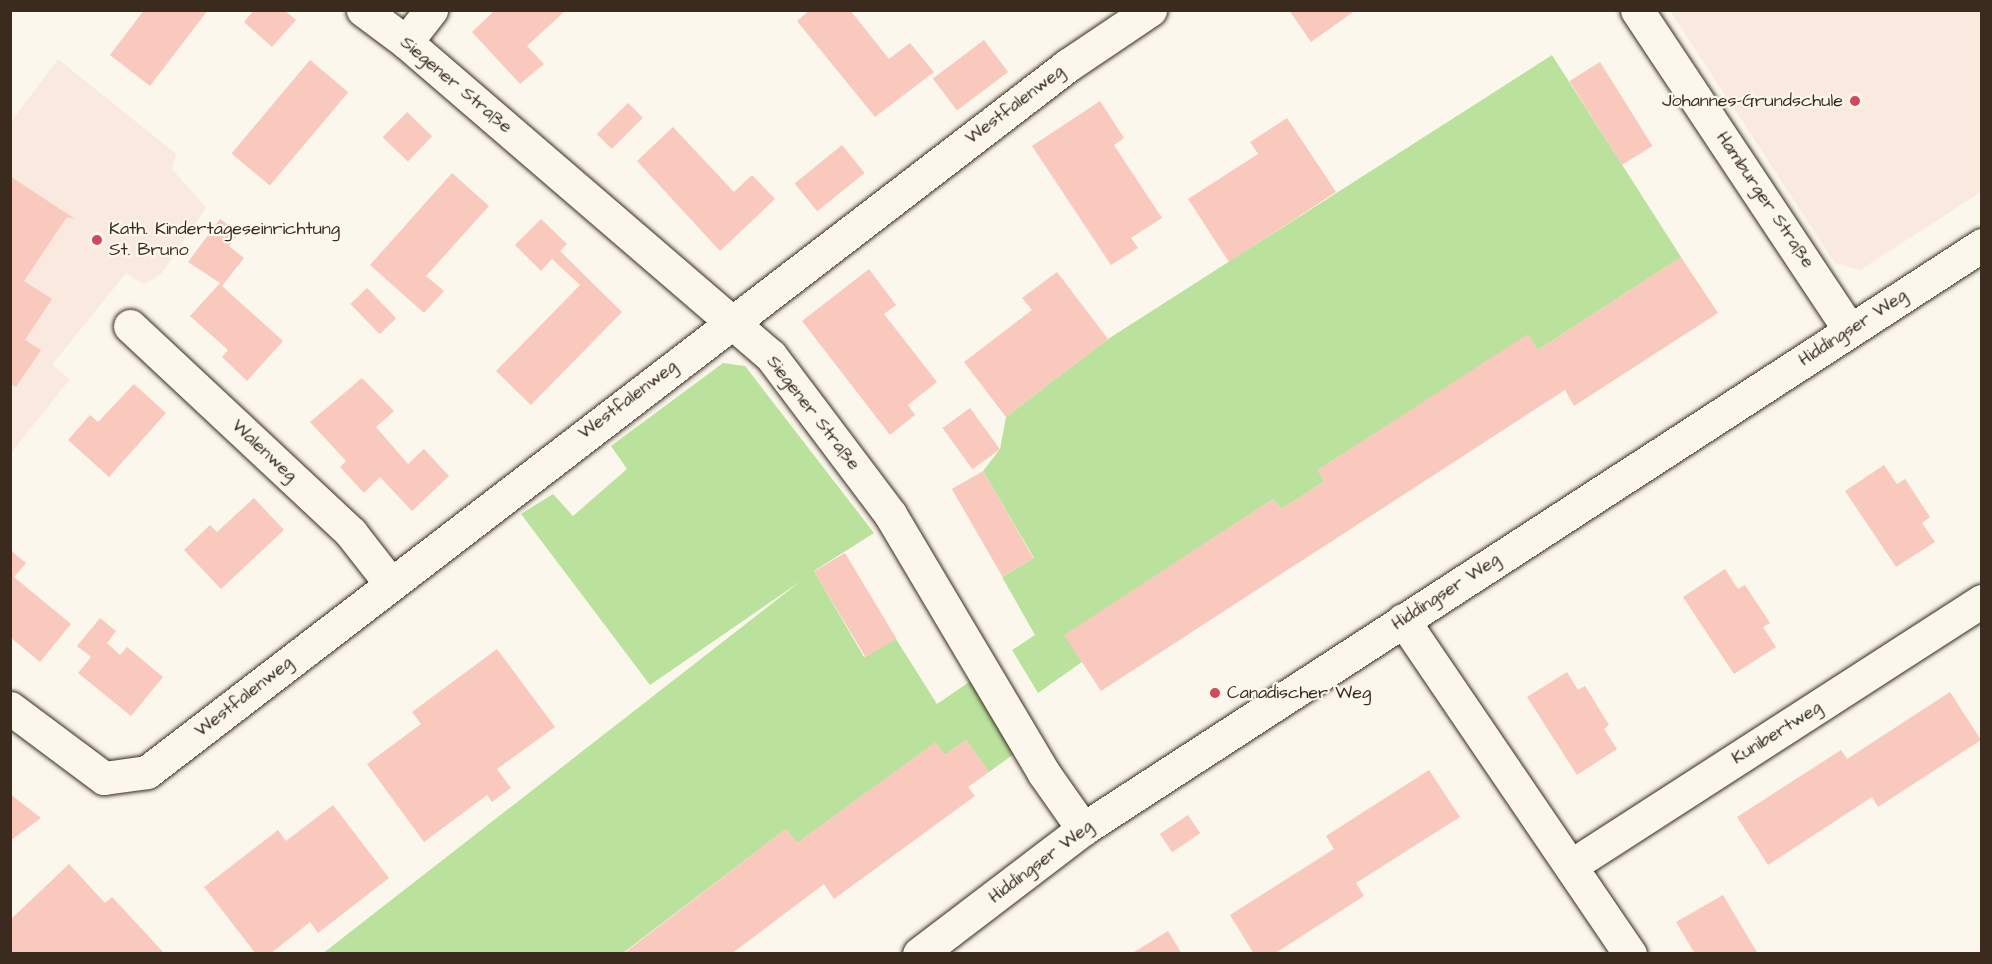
<!DOCTYPE html>
<meta charset="utf-8">
<style>
body{margin:0}
#map{position:relative;width:1992px;height:964px;overflow:hidden;background:#fbf7ec;font-family:"Architects Daughter",sans-serif}
div>[style]{position:absolute}
.built>*{inset:0;background:#fae9de}
.green>*{inset:0;background:#bae29d}
.building>*{inset:0;background:#f8c9bc;transform-origin:0 0}
.roads{filter:drop-shadow(0 0 2px #3b2a1e) drop-shadow(0 0 2px #3b2a1e)}
.minor>*{height:33px;margin:-16.5px;padding:0 16.5px;transform-origin:16.5px;border-radius:16.5px;background:#fbf7ec}
.secondary>*{height:33px;margin:-16.5px;padding:0 16.5px;transform-origin:16.5px;border-radius:16.5px;background:#fbf7ec}
.dots>*{width:16px;height:16px;translate:-50% -50%;box-sizing:border-box;border:3px solid #fbf7ec;border-radius:50%}
span{translate:-50% -50%;white-space:nowrap;text-align:center;line-height:1.15;-webkit-text-stroke:4.5px #fbf7ec;paint-order:stroke}
.street-label{font-size:18px;color:#3b2a1e}
.poi-label{font-size:18px;color:#3b2a1e}
.right{translate:-100% -50%;text-align:right}
.left{translate:0 -50%;text-align:left}
.frame{position:absolute;inset:0;border:12px solid #3b2a1e;pointer-events:none}
</style>
<div id="map">
<div class="built">
<div style="clip-path:polygon(1670px 11px,1981px 11px,1981px 192px,1860px 270px,1835px 263px)"></div>
<div style="clip-path:polygon(58px 59px,176px 154px,172px 169px,206px 208px,162px 273px,144px 284px,126px 273px,52px 365px,70px 379px,11px 453px,10px 123px)"></div>
</div>
<div class="green">
<div style="clip-path:polygon(1552px 55px,1681px 257px,1538px 350px,1528px 335px,1318px 470px,1324px 481px,1302px 496px,1281px 509px,1273px 499px,1065px 635px,1082px 662px,1038px 693px,1012px 650px,1035px 635px,1002px 577px,1034px 558px,983px 471px,1000px 449px,1006px 417px,1108px 339px)"></div>
<div style="clip-path:polygon(723px 363px,745px 366px,874px 533px,814px 571px,864px 657px,896px 639px,937px 704px,978px 676px,1022px 748px,989px 772px,966px 740px,945px 755px,935px 743px,797px 843px,786px 829px,623px 953px,322px 954px,801px 581px,650px 685px,521px 514px,553px 494px,573px 516px,627px 469px,611px 446px)"></div>
</div>
<div class="building">
<div style="clip-path:polygon(144px 10px,208px 10px,150px 86px,110px 55px)"></div>
<div style="clip-path:polygon(254px 10px,284px 10px,296px 20px,272px 47px,244px 22px)"></div>
<div style="clip-path:polygon(495px 10px,566px 10px,527px 46px,544px 64px,520px 84px,472px 32px)"></div>
<div style="clip-path:polygon(810px 10px,850px 10px,889px 59px,910px 43px,934px 72px,875px 117px,797px 21px)"></div>
<div style="clip-path:polygon(1289px 10px,1356px 10px,1311px 42px)"></div>
<div style="left:984px;top:40px;width:40px;height:64px;rotate:53deg"></div>
<div style="left:310px;top:60px;width:50px;height:122px;rotate:40deg"></div>
<div style="left:1600px;top:62px;width:99px;height:36px;rotate:58deg"></div>
<div style="clip-path:polygon(1100px 101px,1124px 138px,1114px 145px,1162px 218px,1131px 238px,1138px 248px,1111px 265px,1032px 146px)"></div>
<div style="left:628px;top:103px;width:21px;height:44px;rotate:45deg"></div>
<div style="left:407px;top:112px;width:35px;height:35px;rotate:44deg"></div>
<div style="clip-path:polygon(1287px 118px,1336px 192px,1229px 262px,1188px 199px,1258px 154px,1250px 142px)"></div>
<div style="clip-path:polygon(673px 127px,734px 192px,752px 175px,775px 199px,720px 251px,637px 161px)"></div>
<div style="left:842px;top:145px;width:36px;height:61px;rotate:51deg"></div>
<div style="clip-path:polygon(452px 173px,489px 206px,426px 276px,444px 291px,424px 313px,370px 265px)"></div>
<div style="clip-path:polygon(10px 176px,75px 219px,67px 217px,24px 281px,52px 299px,25px 340px,41px 350px,16px 387px,10px 383px)"></div>
<div style="clip-path:polygon(220px 219px,239px 233px,229px 246px,244px 258px,222px 286px,283px 341px,247px 381px,222px 357px,228px 350px,190px 316px,220px 283px,188px 262px)"></div>
<div style="clip-path:polygon(541px 219px,567px 244px,560px 251px,622px 312px,531px 405px,496px 371px,580px 285px,552px 259px,541px 271px,515px 245px)"></div>
<div style="clip-path:polygon(1681px 257px,1718px 313px,1574px 406px,1565px 390px,1101px 691px,1064px 635px,1273px 499px,1281px 509px,1302px 496px,1324px 481px,1318px 470px,1528px 334px,1538px 350px)"></div>
<div style="clip-path:polygon(869px 269px,896px 305px,884px 314px,937px 382px,908px 405px,915px 415px,890px 435px,802px 321px)"></div>
<div style="clip-path:polygon(1057px 272px,1108px 339px,1006px 417px,964px 362px,1032px 310px,1022px 298px)"></div>
<div style="left:367px;top:288px;width:42px;height:23px;rotate:46deg"></div>
<div style="clip-path:polygon(362px 378px,394px 411px,376px 427px,402px 457px,408px 464px,424px 449px,449px 476px,412px 511px,380px 477px,364px 493px,340px 467px,346px 461px,310px 422px)"></div>
<div style="clip-path:polygon(134px 384px,166px 413px,109px 477px,68px 440px,90px 415px,98px 422px)"></div>
<div style="left:970px;top:408px;width:51px;height:34px;rotate:54deg"></div>
<div style="clip-path:polygon(1884px 465px,1897px 484px,1905px 479px,1930px 517px,1922px 523px,1935px 542px,1896px 567px,1845px 491px)"></div>
<div style="left:983px;top:471px;width:101px;height:36px;rotate:60deg"></div>
<div style="clip-path:polygon(254px 498px,284px 530px,221px 589px,184px 550px,210px 525px,217px 532px)"></div>
<div style="clip-path:polygon(10px 550px,26px 563px,14px 577px,71px 624px,40px 662px,10px 637px)"></div>
<div style="left:845px;top:553px;width:100px;height:36px;rotate:59deg"></div>
<div style="clip-path:polygon(1725px 569px,1738px 589px,1745px 585px,1770px 623px,1763px 627px,1776px 647px,1734px 674px,1683px 597px)"></div>
<div style="clip-path:polygon(100px 618px,116px 631px,107px 643px,120px 655px,127px 647px,163px 677px,131px 716px,78px 673px,91px 657px,77px 646px)"></div>
<div style="clip-path:polygon(497px 649px,555px 727px,497px 769px,511px 788px,492px 802px,487px 795px,424px 842px,367px 764px,421px 724px,412px 712px)"></div>
<div style="clip-path:polygon(1567px 672px,1578px 690px,1585px 686px,1609px 725px,1604px 729px,1617px 749px,1577px 775px,1527px 697px)"></div>
<div style="clip-path:polygon(1950px 692px,1981px 740px,1878px 807px,1872px 797px,1768px 865px,1737px 817px,1841px 750px,1847px 759px)"></div>
<div style="clip-path:polygon(966px 740px,989px 772px,968px 787px,975px 796px,834px 899px,824px 884px,731px 954px,623px 954px,786px 829px,797px 843px,936px 742px,945px 755px)"></div>
<div style="clip-path:polygon(1429px 770px,1460px 817px,1356px 883px,1364px 896px,1274px 954px,1254px 954px,1230px 915px,1334px 849px,1326px 836px)"></div>
<div style="clip-path:polygon(10px 794px,41px 818px,10px 841px)"></div>
<div style="clip-path:polygon(333px 805px,389px 878px,318px 933px,310px 922px,270px 954px,256px 954px,204px 887px,278px 830px,286px 841px)"></div>
<div style="left:1188px;top:815px;width:22px;height:34px;rotate:56deg"></div>
<div style="clip-path:polygon(69px 864px,105px 903px,112px 897px,165px 954px,15px 954px,10px 949px,10px 920px)"></div>
<div style="clip-path:polygon(1723px 895px,1758px 954px,1695px 954px,1676px 922px)"></div>
<div style="clip-path:polygon(1168px 931px,1182px 954px,1131px 954px)"></div>
</div>
<div class="roads">
<div class="minor">
<div style="left:363px;top:10px;width:54px;rotate:36.7deg"></div>
<div style="left:406px;top:42px;width:481px;rotate:40.7deg"></div>
<div style="left:771px;top:356px;width:198px;rotate:53deg"></div>
<div style="left:890px;top:514px;width:300px;rotate:59.3deg"></div>
<div style="left:1043px;top:772px;width:70px;rotate:54.9deg"></div>
<div style="left:1637px;top:10px;width:384px;rotate:56.4deg"></div>
<div style="left:406px;top:42px;width:41px;rotate:-52deg"></div>
<div style="left:130px;top:326px;width:303px;rotate:43.1deg"></div>
<div style="left:351px;top:533px;width:63px;rotate:52deg"></div>
<div style="left:1403px;top:620px;width:404px;rotate:55.8deg"></div>
<div style="left:10px;top:708px;width:117px;rotate:36.7deg"></div>
<div style="left:104px;top:778px;width:43px;rotate:-7.9deg"></div>
<div style="left:147px;top:772px;width:1161px;rotate:-37.51deg"></div>
<div style="left:1068px;top:65px;width:99px;rotate:-33.9deg"></div>
<div style="left:1572px;top:865px;width:488px;rotate:-32.8deg"></div>
</div>
<div class="secondary">
<div style="left:919px;top:954px;width:206px;rotate:-37.3deg"></div>
<div style="left:1083px;top:829px;width:1072px;rotate:-33.01deg"></div>
</div>
</div>
<div class="dots">
<div style="left:1855px;top:101px;background:#d1495b"></div>
<div style="left:97px;top:240px;background:#d1495b"></div>
<div style="left:1215px;top:693px;background:#d1495b"></div>
</div>
<div class="street-label">
<span style="left:456px;top:85px;rotate:40deg">Siegener Straße</span>
<span style="left:1015px;top:105px;rotate:-37deg">Westfalenweg</span>
<span style="left:1765px;top:200px;rotate:56deg">Hamburger Straße</span>
<span style="left:1853px;top:328px;rotate:-33deg">Hiddingser Weg</span>
<span style="left:628px;top:400px;rotate:-37deg">Westfalenweg</span>
<span style="left:813px;top:413px;rotate:52deg">Siegener Straße</span>
<span style="left:264px;top:451px;rotate:43deg">Walenweg</span>
<span style="left:1446px;top:592px;rotate:-33deg">Hiddingser Weg</span>
<span style="left:244px;top:697px;rotate:-38deg">Westfalenweg</span>
<span style="left:1777px;top:733px;rotate:-32deg">Kunibertweg</span>
<span style="left:1041px;top:862px;rotate:-37deg">Hiddingser Weg</span>
</div>
<div class="poi-label">
<span class="right" style="left:1843px;top:101px">Johannes-Grundschule</span>
<span class="left" style="left:109px;top:240px">Kath. Kindertageseinrichtung<br>St. Bruno</span>
<span class="left" style="left:1227px;top:693px">Canadischer Weg</span>
</div>
<div class="frame"></div>
</div>
